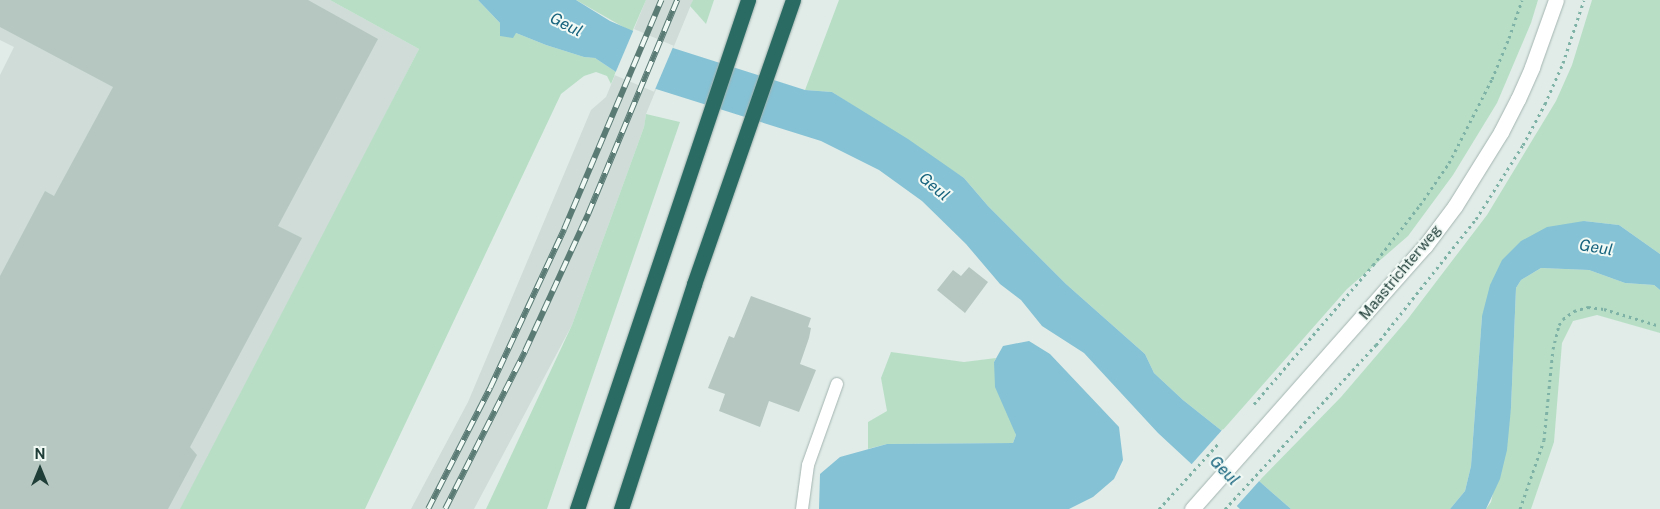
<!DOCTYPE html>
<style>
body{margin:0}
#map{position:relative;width:1660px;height:509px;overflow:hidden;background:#e1ece8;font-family:"Public Sans",sans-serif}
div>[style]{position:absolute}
.built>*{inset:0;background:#cfdcd7}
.green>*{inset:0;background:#b8dfc6}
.water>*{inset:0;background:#85c2d5}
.pier>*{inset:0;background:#e1ece8;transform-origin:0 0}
.building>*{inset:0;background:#b6c7c1}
.path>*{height:3px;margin-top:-1.5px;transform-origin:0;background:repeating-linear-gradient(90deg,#7fb2a6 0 2.5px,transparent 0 6.5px)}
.roads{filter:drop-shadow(0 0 1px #a3b4b0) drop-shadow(0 0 1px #a3b4b0)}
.service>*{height:12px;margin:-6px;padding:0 6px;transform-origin:6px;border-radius:6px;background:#fff}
.secondary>*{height:15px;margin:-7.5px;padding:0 7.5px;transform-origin:7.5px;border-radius:7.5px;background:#fff}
.motorway>*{height:15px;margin:-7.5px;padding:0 7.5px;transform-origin:7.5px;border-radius:7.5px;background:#2a6c64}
.rail>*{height:5.5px;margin-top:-2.75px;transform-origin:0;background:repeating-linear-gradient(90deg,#f1f9f5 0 11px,#5a7a74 0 22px);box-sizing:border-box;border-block:1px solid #5a7a74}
span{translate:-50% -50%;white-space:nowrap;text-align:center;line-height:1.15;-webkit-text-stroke:4px #f1f9f5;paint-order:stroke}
.street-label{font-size:15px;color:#203e38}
.water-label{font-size:16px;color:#16637d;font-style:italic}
.north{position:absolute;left:15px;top:444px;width:50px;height:50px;-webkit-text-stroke:4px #f1f9f5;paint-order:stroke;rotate:0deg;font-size:14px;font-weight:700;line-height:20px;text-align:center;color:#203e38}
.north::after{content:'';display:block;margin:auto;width:18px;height:22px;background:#203e38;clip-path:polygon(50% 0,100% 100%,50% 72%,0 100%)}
</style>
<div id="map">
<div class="built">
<div style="clip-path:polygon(0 0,330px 0,419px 49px,184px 509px,0 509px,0 75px,14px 47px,0 40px)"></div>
<div style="clip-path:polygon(646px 0,693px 0,646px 114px,644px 127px,572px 325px,474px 509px,411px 509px,468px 402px,591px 110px,606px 97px)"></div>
</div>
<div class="green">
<div style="clip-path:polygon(330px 0,478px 0,500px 23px,500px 35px,516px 33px,546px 45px,584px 57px,595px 58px,616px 72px,611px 84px,607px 76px,596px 72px,584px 76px,561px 94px,365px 509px,180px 509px,419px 49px)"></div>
<div style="clip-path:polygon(576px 0,646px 0,632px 32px)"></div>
<div style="clip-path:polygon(693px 0,714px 0,706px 24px,690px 6px)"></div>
<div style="clip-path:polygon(839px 0,1538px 0,1531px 23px,1497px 103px,1453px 175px,1408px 236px,1347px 289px,1222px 431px,1183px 400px,1154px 373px,1145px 354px,1066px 284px,988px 206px,964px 178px,832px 92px,805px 90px)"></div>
<div style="clip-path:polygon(1592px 0,1660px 0,1660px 254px,1619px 225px,1584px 221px,1482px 316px,1471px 466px,1465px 491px,1450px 509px,1291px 509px,1259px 481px,1341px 397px,1407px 320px,1487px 215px,1556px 101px,1572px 65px)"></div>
<div style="clip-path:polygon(646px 114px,680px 122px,547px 509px,486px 509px,572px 325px,644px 127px)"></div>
<div style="clip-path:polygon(1541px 268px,1589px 270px,1625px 283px,1654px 285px,1660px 290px,1660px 333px,1597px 315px,1573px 321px,1562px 343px,1554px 442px,1531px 509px,1486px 509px,1491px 502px,1511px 408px,1516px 288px,1521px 280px)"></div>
<div style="clip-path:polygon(891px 352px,964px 362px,996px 358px,994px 362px,1016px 435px,1013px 443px,887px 444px,868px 449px,868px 422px,887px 411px,881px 378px)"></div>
</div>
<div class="water">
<div style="clip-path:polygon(478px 0,576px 0,610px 21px,673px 48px,805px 90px,832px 92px,908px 139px,964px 178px,988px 206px,1066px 284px,1145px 354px,1154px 373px,1183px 400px,1222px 431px,1259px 481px,1291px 509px,1240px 509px,1158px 433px,1084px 353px,1042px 326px,1021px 300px,1000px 284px,966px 244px,922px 201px,879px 170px,821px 141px,656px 89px,616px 72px,595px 58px,584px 57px,546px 45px,516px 33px,513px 38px,500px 36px,500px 23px)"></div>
<div style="clip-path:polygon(1584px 221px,1619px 225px,1660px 254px,1660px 290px,1654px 285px,1625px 283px,1589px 270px,1541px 268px,1521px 280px,1516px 288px,1511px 408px,1507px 450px,1500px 479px,1486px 509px,1450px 509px,1465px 491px,1471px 466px,1482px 316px,1490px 285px,1502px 260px,1521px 241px,1547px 227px)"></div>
<div style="clip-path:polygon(1029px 341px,1050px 354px,1119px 427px,1123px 460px,1114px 479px,1093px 497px,1069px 509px,819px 509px,820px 474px,840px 457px,887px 444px,1013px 443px,1016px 435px,995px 387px,994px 362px,1003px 346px)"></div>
</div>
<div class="pier">
<div style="left:634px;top:29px;width:43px;height:50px;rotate:23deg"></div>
<div style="clip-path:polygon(1223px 429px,1261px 479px,1235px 508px,1190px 466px)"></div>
</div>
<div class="building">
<div style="clip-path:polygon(0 0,308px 0,378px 39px,278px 226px,302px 238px,190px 447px,197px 455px,168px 509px,0 509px,0 276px,45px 191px,54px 196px,113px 87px,0 27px)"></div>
<div style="clip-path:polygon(969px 267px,988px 282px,965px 313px,937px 290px,953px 270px,961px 276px)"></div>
<div style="clip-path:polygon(751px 296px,811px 318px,808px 327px,811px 328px,809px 338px,800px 364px,816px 370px,799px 412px,769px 401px,760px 427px,719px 411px,725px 394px,708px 388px,729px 336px,734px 338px)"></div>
</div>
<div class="path">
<div style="left:1254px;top:404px;width:183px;rotate:-49.4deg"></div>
<div style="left:1373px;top:265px;width:76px;rotate:-51.9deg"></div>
<div style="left:1420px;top:205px;width:51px;rotate:-55.4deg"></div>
<div style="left:1449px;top:163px;width:94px;rotate:-62.9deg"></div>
<div style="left:1492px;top:79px;width:44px;rotate:-67.5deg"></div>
<div style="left:1509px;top:38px;width:40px;rotate:-71.1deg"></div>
<div style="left:1159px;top:509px;width:88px;rotate:-47.8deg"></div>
<div style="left:1225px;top:509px;width:223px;rotate:-47.4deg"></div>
<div style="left:1376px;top:345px;width:161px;rotate:-51.6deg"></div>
<div style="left:1476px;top:219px;width:88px;rotate:-57.6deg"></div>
<div style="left:1523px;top:145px;width:47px;rotate:-61.8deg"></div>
<div style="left:1545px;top:104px;width:45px;rotate:-66.3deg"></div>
<div style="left:1563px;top:63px;width:66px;rotate:-71.6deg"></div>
<div style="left:1520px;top:509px;width:73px;rotate:-70.8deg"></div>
<div style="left:1544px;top:440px;width:91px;rotate:-84.4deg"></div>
<div style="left:1553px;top:349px;width:25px;rotate:-76deg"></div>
<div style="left:1559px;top:325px;width:7px;rotate:-56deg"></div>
<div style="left:1563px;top:319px;width:14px;rotate:-36deg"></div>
<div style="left:1574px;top:311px;width:15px;rotate:-16deg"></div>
<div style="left:1588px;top:307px;width:16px;rotate:7deg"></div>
<div style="left:1604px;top:309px;width:59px;rotate:16.9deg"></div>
</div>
<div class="roads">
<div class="service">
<div style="left:802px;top:509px;width:44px;rotate:-82.2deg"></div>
<div style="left:808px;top:465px;width:86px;rotate:-70.3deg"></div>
</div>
<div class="secondary">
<div style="left:1192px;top:509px;width:351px;rotate:-48.5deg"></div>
<div style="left:1425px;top:246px;width:50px;rotate:-53.1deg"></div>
<div style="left:1455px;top:206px;width:87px;rotate:-58.1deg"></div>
<div style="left:1501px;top:132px;width:37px;rotate:-63deg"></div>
<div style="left:1518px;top:99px;width:35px;rotate:-66deg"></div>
<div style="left:1532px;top:67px;width:71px;rotate:-70.3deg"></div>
</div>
<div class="motorway">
<div style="left:577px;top:509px;width:537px;rotate:-71.43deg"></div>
<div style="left:621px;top:509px;width:237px;rotate:-72deg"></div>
<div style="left:694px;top:284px;width:301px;rotate:-70.8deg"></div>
</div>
</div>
<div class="rail">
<div style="left:428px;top:509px;width:136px;rotate:-62.9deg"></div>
<div style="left:490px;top:388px;width:175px;rotate:-65deg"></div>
<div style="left:564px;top:229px;width:249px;rotate:-67deg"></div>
<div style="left:445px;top:509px;width:177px;rotate:-63.1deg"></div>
<div style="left:525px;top:351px;width:151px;rotate:-65.3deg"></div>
<div style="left:588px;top:214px;width:232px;rotate:-67.4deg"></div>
</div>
<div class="street-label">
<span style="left:1400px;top:272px;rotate:-50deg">Maastrichterweg</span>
</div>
<div class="water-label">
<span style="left:566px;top:25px;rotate:27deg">Geul</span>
<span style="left:934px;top:187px;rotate:40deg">Geul</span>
<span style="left:1596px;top:248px;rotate:9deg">Geul</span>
<span style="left:1224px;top:471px;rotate:46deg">Geul</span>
</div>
<div class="north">N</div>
</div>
